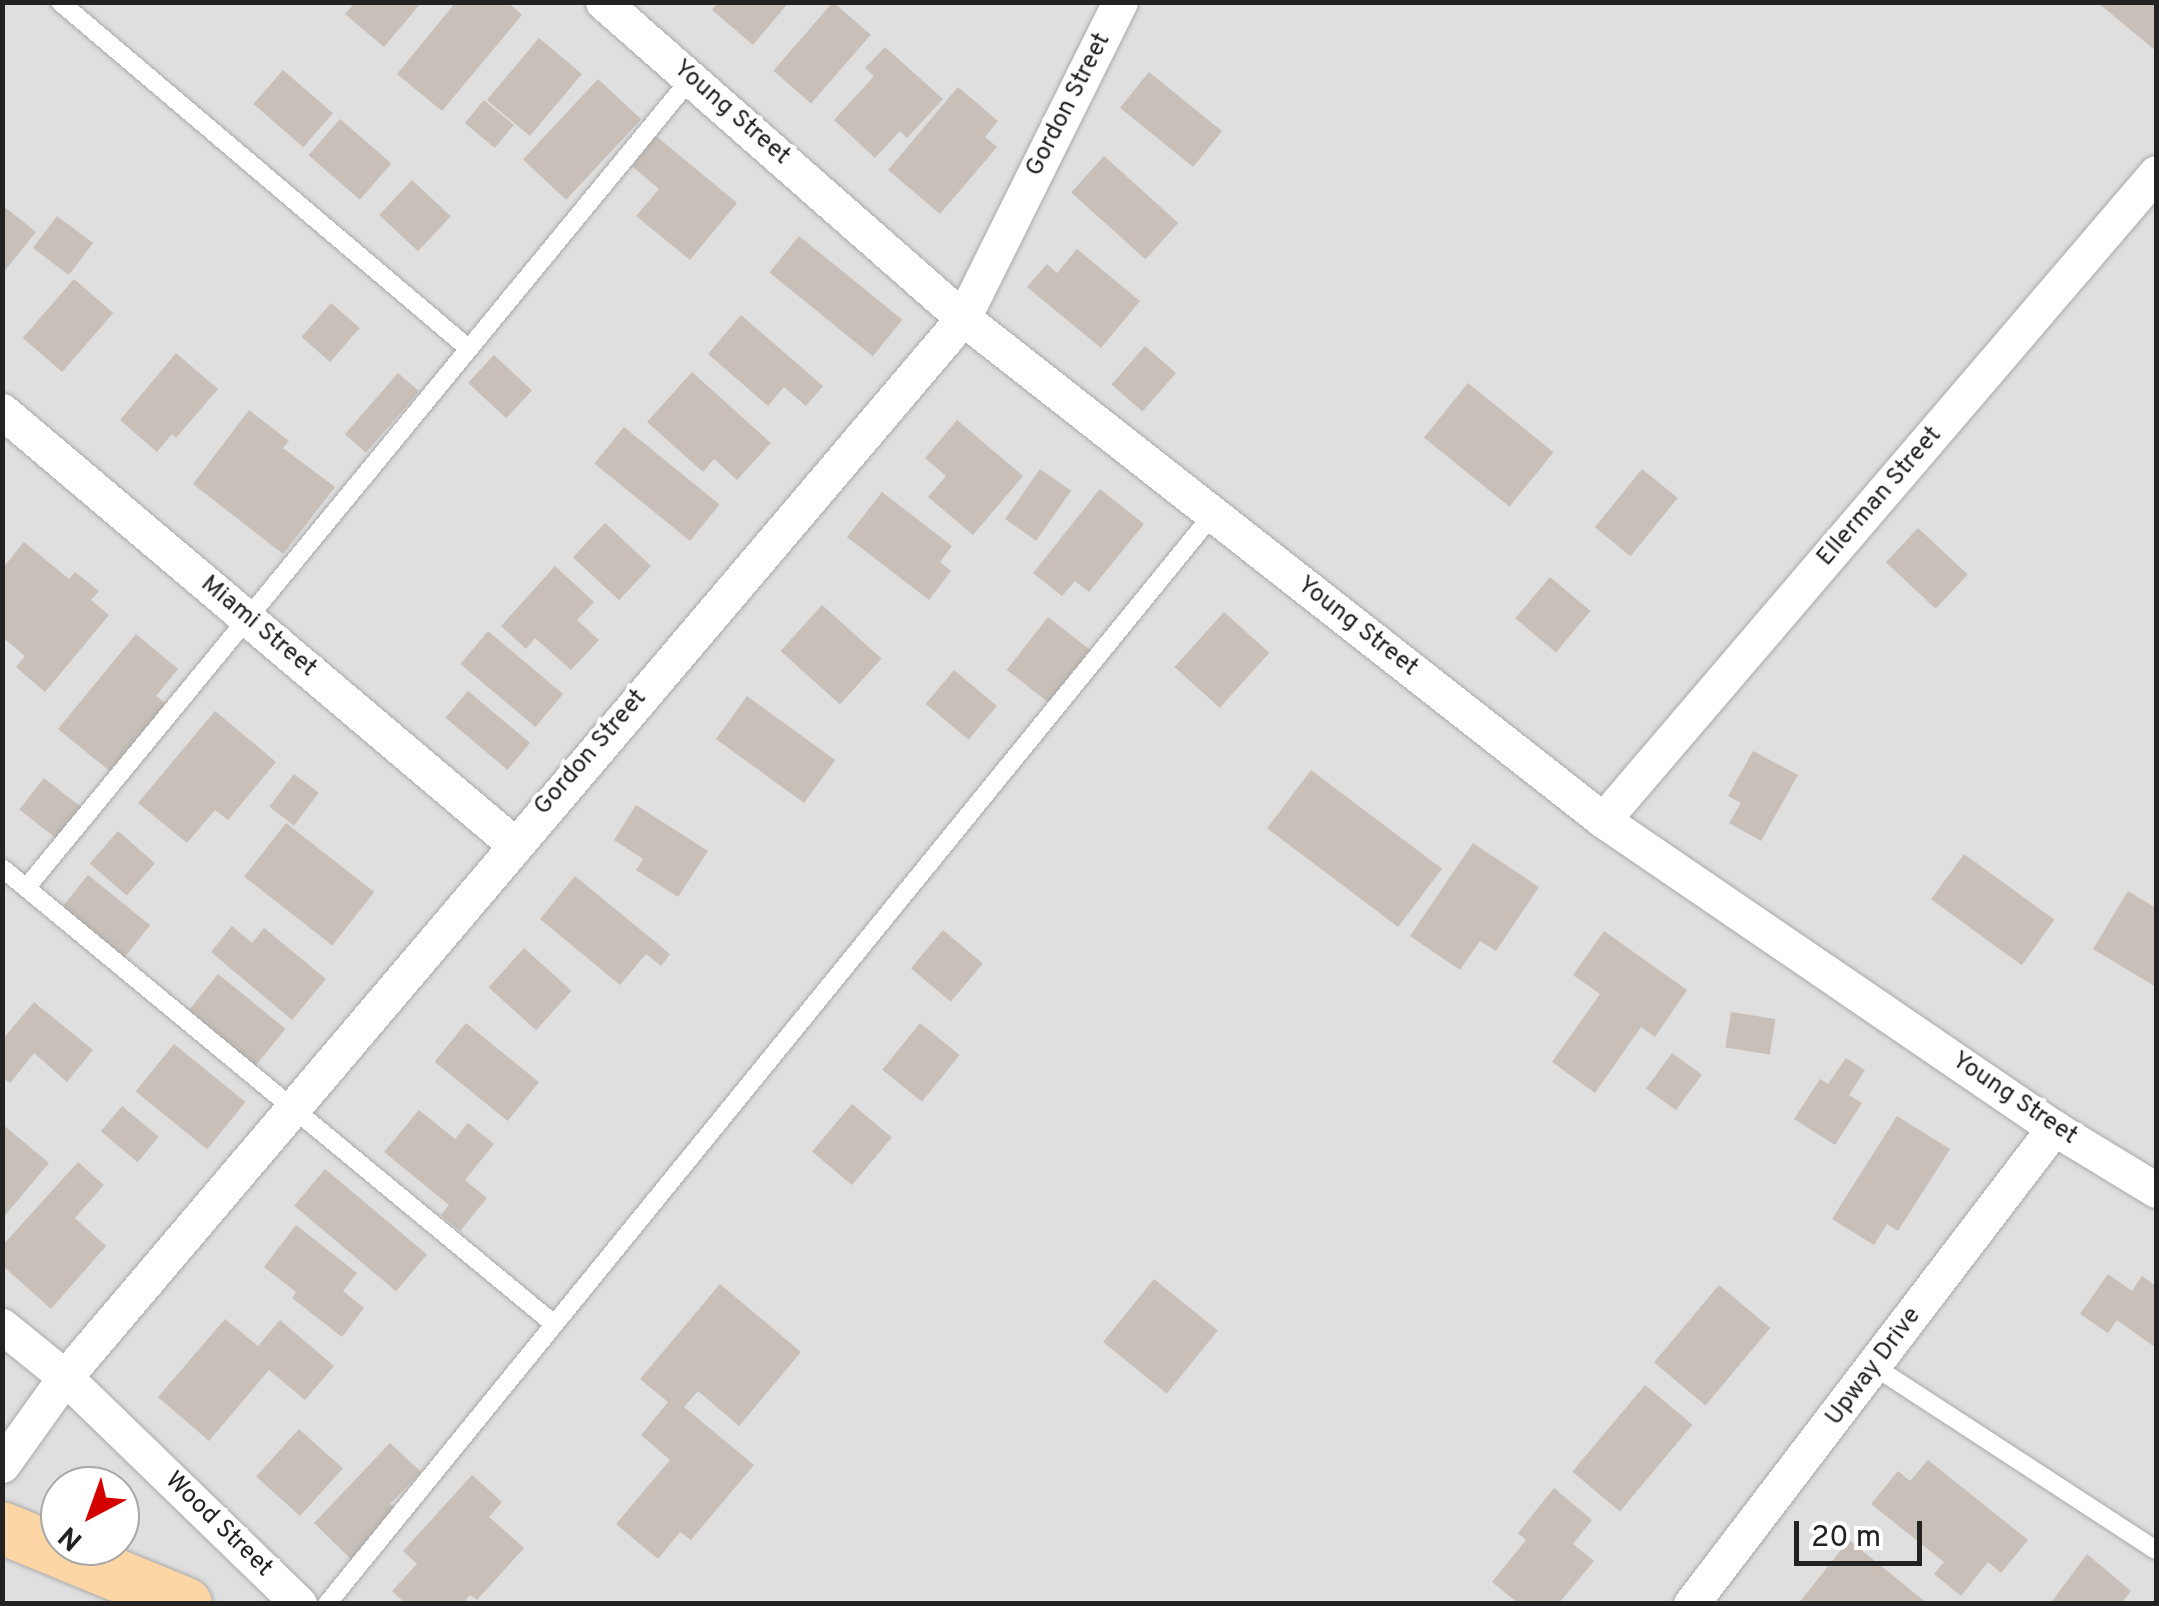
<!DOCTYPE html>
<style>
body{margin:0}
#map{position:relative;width:2159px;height:1606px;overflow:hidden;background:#f2efe9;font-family:Overpass,sans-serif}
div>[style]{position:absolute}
.residential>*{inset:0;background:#e0dfdf}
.building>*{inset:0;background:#c7bfb8;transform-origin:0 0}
.roads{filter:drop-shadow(0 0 2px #a9a9a9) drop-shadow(0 0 2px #a9a9a9)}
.service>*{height:18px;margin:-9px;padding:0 9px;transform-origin:9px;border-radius:9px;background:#fff}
.minor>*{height:35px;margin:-17.5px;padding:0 17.5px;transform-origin:17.5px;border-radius:17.5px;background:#fff}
.primary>*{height:52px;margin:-26px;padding:0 26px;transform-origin:26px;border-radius:26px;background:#fcd6a4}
span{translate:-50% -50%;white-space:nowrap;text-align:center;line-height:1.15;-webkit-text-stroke:8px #fff;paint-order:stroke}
.street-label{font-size:25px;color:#222}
.frame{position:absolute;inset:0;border:5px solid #222;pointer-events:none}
.north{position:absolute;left:40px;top:1466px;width:100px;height:100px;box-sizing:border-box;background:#fff;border:2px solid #a7a7a7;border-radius:50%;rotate:221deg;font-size:28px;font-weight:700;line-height:40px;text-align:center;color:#222}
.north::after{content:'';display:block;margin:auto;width:35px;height:45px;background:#d40000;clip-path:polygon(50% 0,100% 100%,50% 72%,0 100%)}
.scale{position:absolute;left:1794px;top:1521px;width:128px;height:45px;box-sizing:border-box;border:5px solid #222;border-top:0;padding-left:12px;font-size:30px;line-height:35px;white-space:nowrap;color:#222;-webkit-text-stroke:8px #fff;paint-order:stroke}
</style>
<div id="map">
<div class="residential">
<div style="clip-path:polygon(evenodd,3px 3px,2156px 3px,2156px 1603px,3px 1604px,3px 3px,60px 1486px,120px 1486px,120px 1546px,60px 1546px,60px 1486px)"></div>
</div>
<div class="building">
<div style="clip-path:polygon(456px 2px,507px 2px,522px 15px,442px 111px,397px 74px)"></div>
<div style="clip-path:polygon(718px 2px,789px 2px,753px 45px,712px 10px)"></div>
<div style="left:833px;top:2px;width:50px;height:91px;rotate:41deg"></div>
<div style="clip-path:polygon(2097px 2px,2156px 2px,2156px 51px)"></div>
<div style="clip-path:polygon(355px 3px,421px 3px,384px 47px,345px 14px)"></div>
<div style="left:539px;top:38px;width:56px;height:81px;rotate:40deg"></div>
<div style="clip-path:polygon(885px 47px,943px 99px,907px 138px,900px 131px,875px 158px,834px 120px,874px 76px,865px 68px)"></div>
<div style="left:283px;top:70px;width:66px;height:45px;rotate:41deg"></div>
<div style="left:1149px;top:72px;width:94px;height:46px;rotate:39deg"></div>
<div style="left:598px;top:79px;width:59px;height:110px;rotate:43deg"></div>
<div style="clip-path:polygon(958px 87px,998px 121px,985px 137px,997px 147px,940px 214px,888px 170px)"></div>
<div style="left:484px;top:100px;width:39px;height:30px;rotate:40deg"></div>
<div style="left:340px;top:119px;width:68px;height:48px;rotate:41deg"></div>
<div style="clip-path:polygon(656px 136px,737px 203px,690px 260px,636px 216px,659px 189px,632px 166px)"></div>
<div style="left:1104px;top:156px;width:100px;height:49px;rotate:42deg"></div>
<div style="left:412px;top:180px;width:53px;height:48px;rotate:43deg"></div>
<div style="clip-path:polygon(2px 205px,36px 232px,2px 274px)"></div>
<div style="left:57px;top:216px;width:45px;height:40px;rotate:37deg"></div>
<div style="left:799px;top:236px;width:133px;height:47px;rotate:39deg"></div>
<div style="clip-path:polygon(1077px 249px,1140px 301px,1101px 348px,1027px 287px,1047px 264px,1057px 273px)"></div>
<div style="left:74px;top:279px;width:52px;height:78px;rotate:41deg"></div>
<div style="left:331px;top:303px;width:38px;height:45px;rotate:41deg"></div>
<div style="clip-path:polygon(741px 315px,823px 386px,806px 406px,784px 387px,768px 406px,708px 354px)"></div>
<div style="left:1145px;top:346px;width:41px;height:51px;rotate:41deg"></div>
<div style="clip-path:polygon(176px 353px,218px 389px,176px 438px,172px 434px,157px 452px,120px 420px)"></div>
<div style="left:494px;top:355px;width:52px;height:38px;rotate:43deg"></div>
<div style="clip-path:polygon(692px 372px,771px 443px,737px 480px,714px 459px,703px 472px,647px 422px)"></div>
<div style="left:398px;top:373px;width:28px;height:81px;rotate:41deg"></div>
<div style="left:1468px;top:383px;width:110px;height:70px;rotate:39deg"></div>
<div style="clip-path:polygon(249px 410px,289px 441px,283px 448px,335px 487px,283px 554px,193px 484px)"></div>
<div style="clip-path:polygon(957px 420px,1023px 476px,973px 535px,928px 497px,946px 476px,925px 458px)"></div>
<div style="left:624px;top:427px;width:123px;height:47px;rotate:39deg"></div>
<div style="left:1040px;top:469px;width:38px;height:61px;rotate:35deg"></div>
<div style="left:1642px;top:469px;width:46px;height:75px;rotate:39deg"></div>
<div style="clip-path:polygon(1100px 489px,1144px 524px,1089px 592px,1075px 581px,1062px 596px,1033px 573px)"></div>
<div style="clip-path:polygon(882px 492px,952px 546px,940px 562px,951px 571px,929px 600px,847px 537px)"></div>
<div style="left:605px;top:523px;width:63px;height:47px;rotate:43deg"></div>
<div style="left:1918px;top:528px;width:68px;height:47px;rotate:43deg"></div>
<div style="clip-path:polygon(24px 542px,69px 579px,75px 572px,99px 591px,91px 600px,109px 615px,45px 692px,16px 667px,25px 656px,2px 637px,2px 569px)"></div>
<div style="clip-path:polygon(555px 566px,594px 602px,577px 620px,599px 640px,571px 670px,535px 638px,526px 649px,501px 626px)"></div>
<div style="left:1550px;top:577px;width:53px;height:54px;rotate:40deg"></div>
<div style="left:822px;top:605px;width:80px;height:62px;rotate:42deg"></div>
<div style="left:1224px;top:612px;width:61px;height:74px;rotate:42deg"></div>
<div style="left:1048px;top:617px;width:57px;height:67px;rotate:38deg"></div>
<div style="left:488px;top:631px;width:98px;height:43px;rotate:40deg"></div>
<div style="clip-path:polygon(136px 634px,178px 669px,156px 696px,168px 705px,112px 773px,58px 729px)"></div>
<div style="left:954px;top:670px;width:56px;height:44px;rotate:40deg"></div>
<div style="left:468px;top:691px;width:81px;height:35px;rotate:40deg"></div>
<div style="left:747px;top:696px;width:109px;height:53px;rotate:36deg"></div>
<div style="clip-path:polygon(215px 711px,276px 762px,228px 820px,215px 810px,187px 843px,138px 803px)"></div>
<div style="clip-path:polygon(1753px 751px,1798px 775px,1761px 841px,1729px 823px,1741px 803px,1728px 796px)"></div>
<div style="left:1311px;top:770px;width:164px;height:73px;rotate:37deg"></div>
<div style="left:294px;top:774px;width:31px;height:41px;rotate:37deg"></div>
<div style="left:44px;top:778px;width:47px;height:40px;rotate:38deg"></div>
<div style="clip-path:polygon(636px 805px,708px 851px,678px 897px,636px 870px,643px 859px,614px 840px)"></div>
<div style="left:286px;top:823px;width:112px;height:68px;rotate:38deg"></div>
<div style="left:118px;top:831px;width:49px;height:43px;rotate:41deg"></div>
<div style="clip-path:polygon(1473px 843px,1539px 887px,1496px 951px,1480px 941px,1460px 970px,1410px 936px)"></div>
<div style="left:1964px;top:854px;width:112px;height:56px;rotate:36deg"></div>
<div style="left:88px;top:875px;width:80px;height:43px;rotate:39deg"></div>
<div style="clip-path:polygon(575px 876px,670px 954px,661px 966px,646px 954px,620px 985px,540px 919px)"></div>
<div style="clip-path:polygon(2128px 891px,2156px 908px,2156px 987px,2093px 949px)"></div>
<div style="clip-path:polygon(232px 926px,252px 943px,264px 928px,326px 979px,292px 1020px,211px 952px)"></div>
<div style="left:943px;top:930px;width:52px;height:50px;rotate:40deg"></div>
<div style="clip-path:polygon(1604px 931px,1687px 990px,1655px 1037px,1641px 1027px,1595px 1093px,1552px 1062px,1600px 994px,1573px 975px)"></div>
<div style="left:524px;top:948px;width:64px;height:53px;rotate:42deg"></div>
<div style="left:218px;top:974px;width:87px;height:53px;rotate:39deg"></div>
<div style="clip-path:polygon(34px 1002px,93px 1050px,67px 1082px,34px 1053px,10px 1083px,2px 1077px,2px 1040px)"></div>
<div style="left:1731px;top:1012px;width:45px;height:36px;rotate:9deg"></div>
<div style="left:466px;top:1023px;width:94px;height:50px;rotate:39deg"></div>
<div style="left:920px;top:1023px;width:51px;height:60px;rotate:39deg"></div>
<div style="left:174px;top:1044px;width:92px;height:61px;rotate:39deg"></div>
<div style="left:1672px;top:1053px;width:37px;height:44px;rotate:36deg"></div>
<div style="clip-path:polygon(1846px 1058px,1865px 1070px,1849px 1095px,1862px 1103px,1835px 1145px,1794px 1119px,1820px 1079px,1828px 1084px)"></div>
<div style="left:852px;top:1104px;width:52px;height:62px;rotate:40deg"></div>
<div style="left:122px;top:1106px;width:48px;height:33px;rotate:40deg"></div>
<div style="clip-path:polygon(419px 1110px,455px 1139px,468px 1123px,494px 1144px,465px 1180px,487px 1198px,460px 1231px,441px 1215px,449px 1205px,384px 1152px)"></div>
<div style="clip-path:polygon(1897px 1116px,1950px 1149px,1898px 1231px,1887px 1224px,1874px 1245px,1832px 1219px)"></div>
<div style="clip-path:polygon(2px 1124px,49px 1163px,2px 1219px)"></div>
<div style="clip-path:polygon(78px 1162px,104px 1185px,75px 1218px,106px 1246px,51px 1309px,2px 1265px,2px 1246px)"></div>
<div style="left:325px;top:1169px;width:133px;height:48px;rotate:40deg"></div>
<div style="clip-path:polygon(296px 1225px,357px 1273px,343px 1291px,364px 1308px,342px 1337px,292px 1298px,296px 1292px,264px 1267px)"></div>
<div style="clip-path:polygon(2108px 1274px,2132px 1291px,2142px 1276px,2156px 1286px,2156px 1348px,2117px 1320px,2108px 1333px,2080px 1314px)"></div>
<div style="left:1154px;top:1279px;width:82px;height:81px;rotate:39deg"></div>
<div style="clip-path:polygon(720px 1284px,801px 1352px,739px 1426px,698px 1391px,684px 1407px,754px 1465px,691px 1540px,680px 1532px,658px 1559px,616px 1524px,670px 1460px,641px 1435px,668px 1402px,640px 1379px)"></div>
<div style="left:1719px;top:1285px;width:67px;height:101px;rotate:40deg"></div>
<div style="clip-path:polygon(225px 1319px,258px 1346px,280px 1320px,334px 1366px,305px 1400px,269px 1370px,209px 1441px,158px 1397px)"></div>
<div style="left:1645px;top:1385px;width:62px;height:113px;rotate:40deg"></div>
<div style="left:299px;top:1429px;width:59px;height:64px;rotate:42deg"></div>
<div style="clip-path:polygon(390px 1443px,421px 1472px,390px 1504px,403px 1516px,357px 1565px,314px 1523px)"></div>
<div style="clip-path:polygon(1928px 1460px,2028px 1540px,2001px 1573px,1988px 1562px,1961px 1596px,1934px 1574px,1944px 1562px,1871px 1504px,1898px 1471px,1910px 1481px)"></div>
<div style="clip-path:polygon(472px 1475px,502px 1502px,489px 1517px,524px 1548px,477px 1600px,470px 1595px,463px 1604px,406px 1604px,392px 1591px,417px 1564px,403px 1551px)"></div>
<div style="clip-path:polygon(1554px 1488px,1592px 1520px,1573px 1544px,1594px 1561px,1558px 1604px,1519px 1604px,1492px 1582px,1526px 1540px,1518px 1533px)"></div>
<div style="clip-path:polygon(1849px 1540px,1928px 1604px,1798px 1604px)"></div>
<div style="clip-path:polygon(2087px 1554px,2131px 1591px,2121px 1604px,2050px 1604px)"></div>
</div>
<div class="roads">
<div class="service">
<div style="left:60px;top:2px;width:535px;rotate:40.3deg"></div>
<div style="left:2px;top:868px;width:716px;rotate:39.56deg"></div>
<div style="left:27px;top:887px;width:1048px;rotate:-50.61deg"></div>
<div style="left:1875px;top:1367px;width:335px;rotate:33.1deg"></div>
<div style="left:327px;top:1604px;width:1405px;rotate:-50.89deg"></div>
</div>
<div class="minor">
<div style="left:603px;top:2px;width:479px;rotate:41.3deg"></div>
<div style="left:963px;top:318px;width:813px;rotate:38.11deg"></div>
<div style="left:1603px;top:820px;width:546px;rotate:34.33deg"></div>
<div style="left:2054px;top:1128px;width:119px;rotate:31.3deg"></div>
<div style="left:2px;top:411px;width:671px;rotate:40.22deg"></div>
<div style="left:1603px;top:820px;width:851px;rotate:-49.48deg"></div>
<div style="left:2px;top:1326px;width:81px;rotate:39deg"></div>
<div style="left:65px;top:1377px;width:326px;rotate:44.1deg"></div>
<div style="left:2px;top:1465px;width:108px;rotate:-54.4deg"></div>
<div style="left:65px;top:1377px;width:1388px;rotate:-49.7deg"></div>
<div style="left:963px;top:318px;width:353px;rotate:-63.6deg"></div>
<div style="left:1691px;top:1604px;width:599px;rotate:-52.67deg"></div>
</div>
<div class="primary">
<div style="left:2px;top:1528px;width:199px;rotate:22.4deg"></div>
</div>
</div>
<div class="street-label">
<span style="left:1069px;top:105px;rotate:-63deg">Gordon Street</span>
<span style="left:731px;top:113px;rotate:41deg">Young Street</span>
<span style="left:1880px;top:497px;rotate:-49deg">Ellerman Street</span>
<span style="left:258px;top:627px;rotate:40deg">Miami Street</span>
<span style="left:1357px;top:627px;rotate:38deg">Young Street</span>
<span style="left:591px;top:753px;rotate:-49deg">Gordon Street</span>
<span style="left:2014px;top:1099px;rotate:34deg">Young Street</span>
<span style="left:1874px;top:1367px;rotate:-53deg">Upway Drive</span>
<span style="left:218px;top:1525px;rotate:44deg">Wood Street</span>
</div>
<div class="frame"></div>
<div class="north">N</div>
<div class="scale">20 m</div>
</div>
